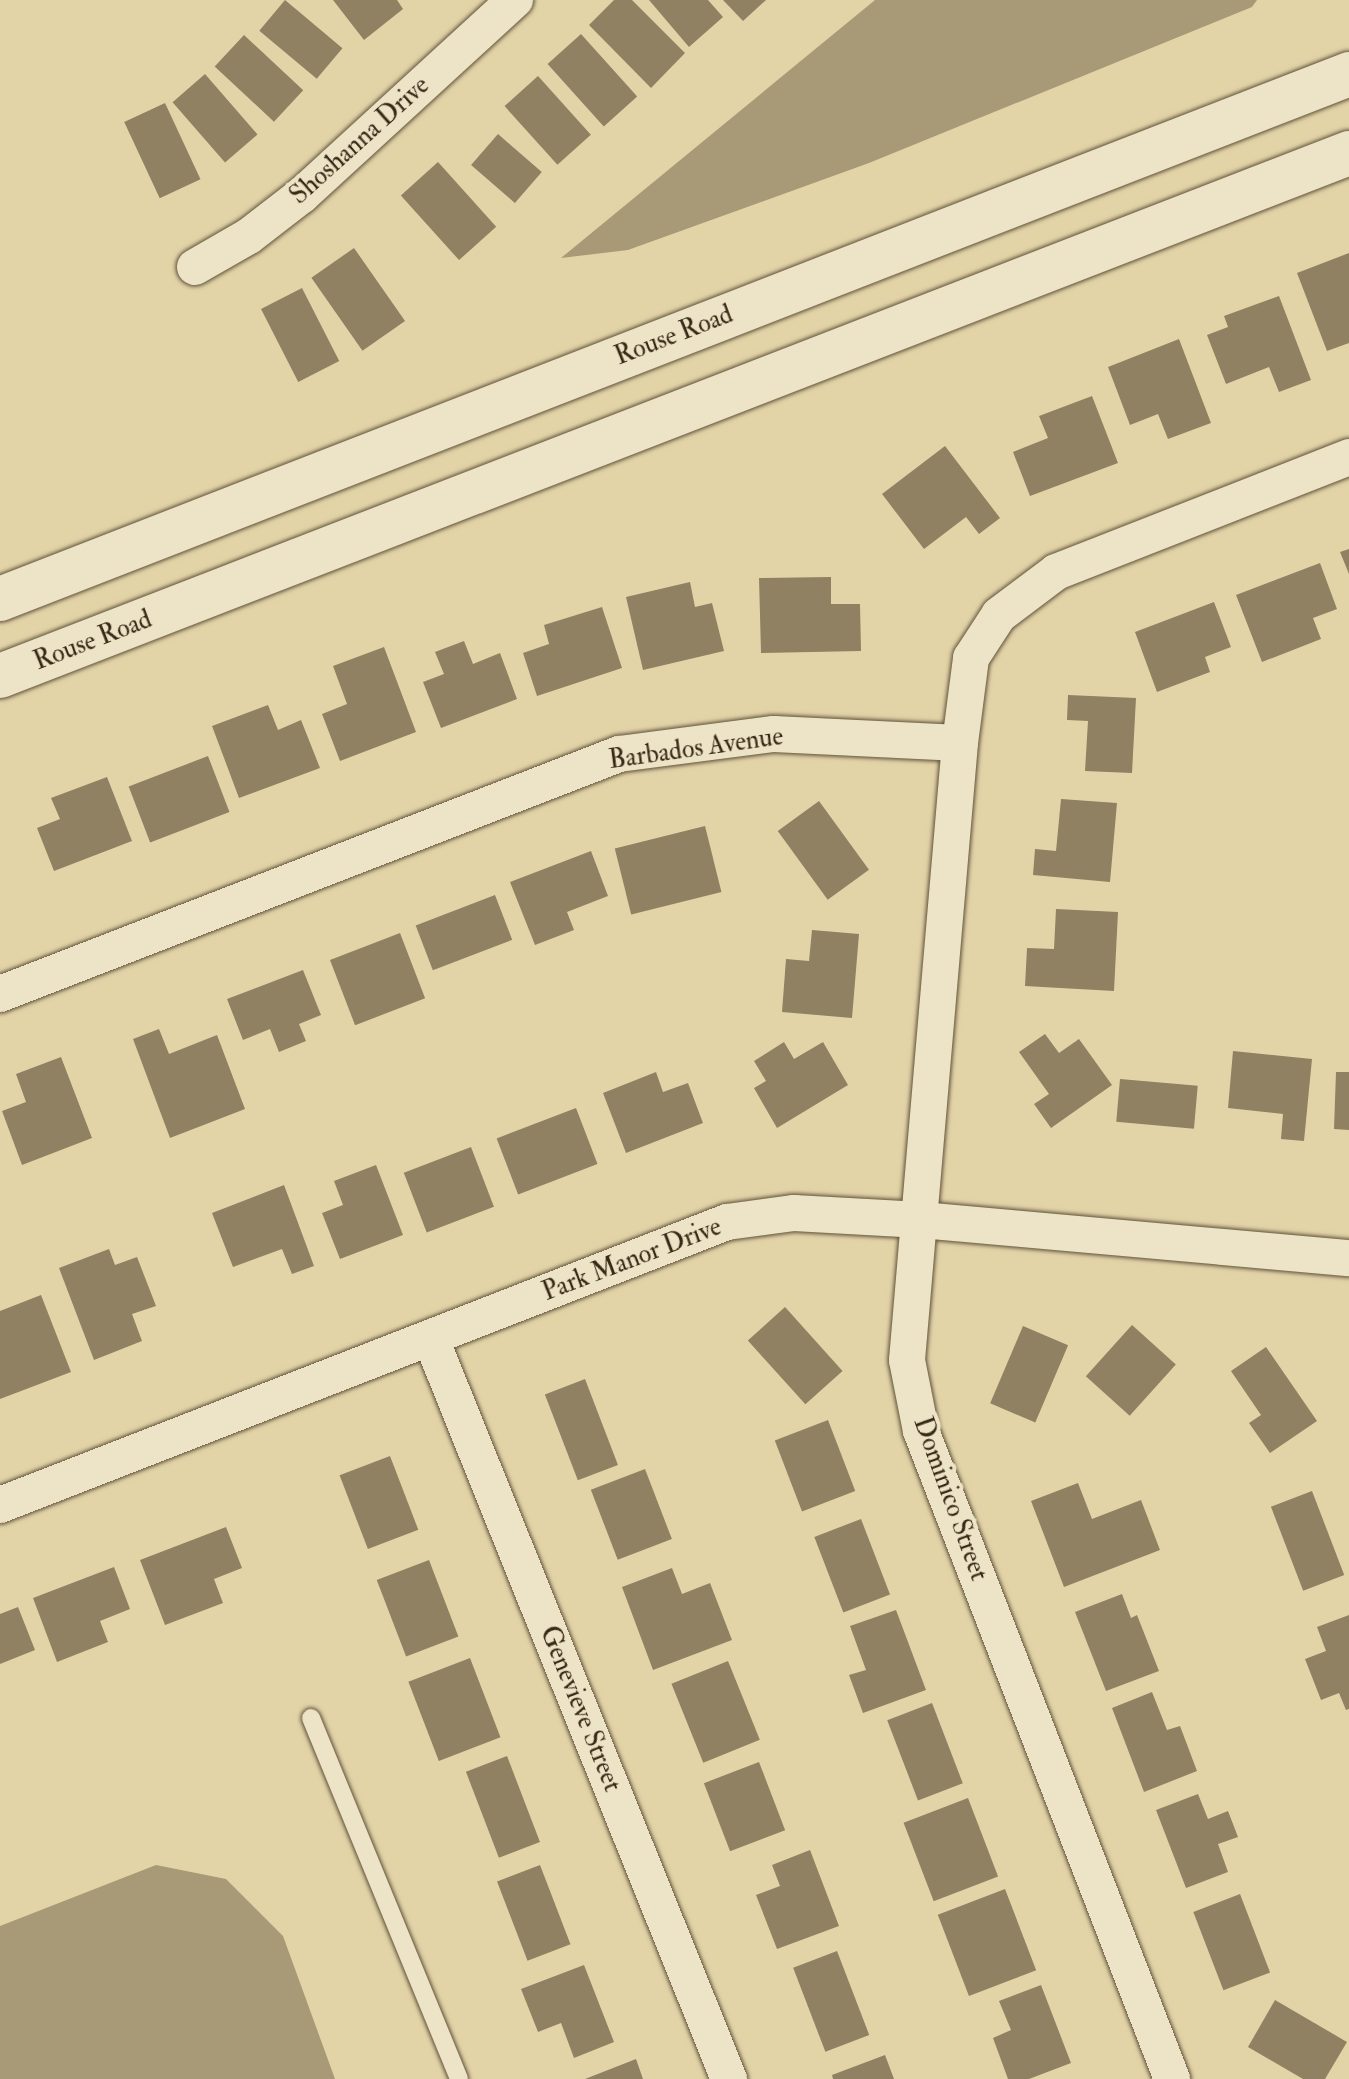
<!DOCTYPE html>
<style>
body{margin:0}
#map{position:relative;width:1349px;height:2079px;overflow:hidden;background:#e3d4a8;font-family:"IM FELL Double Pica",serif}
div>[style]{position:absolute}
.water>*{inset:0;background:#a89a76}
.building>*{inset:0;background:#8f8161;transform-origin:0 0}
.roads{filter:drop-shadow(0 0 2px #60533a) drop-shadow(0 0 2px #60533a)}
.service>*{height:18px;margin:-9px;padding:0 9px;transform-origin:9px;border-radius:9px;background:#ede3c6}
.minor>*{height:36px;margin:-18px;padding:0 18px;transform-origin:18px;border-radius:18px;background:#ede3c6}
.tertiary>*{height:44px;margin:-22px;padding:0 22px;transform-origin:22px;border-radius:22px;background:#ede3c6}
span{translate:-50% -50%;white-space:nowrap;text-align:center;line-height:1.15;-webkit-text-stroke:8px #ede3c6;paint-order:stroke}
.street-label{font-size:26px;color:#352815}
</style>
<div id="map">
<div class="water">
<div style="clip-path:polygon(875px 0,1257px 0,1252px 7px,869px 163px,628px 250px,561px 258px)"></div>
<div style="clip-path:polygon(156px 1865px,226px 1879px,283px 1936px,335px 2079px,0 2079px,0 1926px)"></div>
</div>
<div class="building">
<div style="left:285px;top:0;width:75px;height:40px;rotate:40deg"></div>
<div style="clip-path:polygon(333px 0,397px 0,403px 9px,364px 40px)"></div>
<div style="clip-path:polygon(614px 0,632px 0,685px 53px,651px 88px,589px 25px)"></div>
<div style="clip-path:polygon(649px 0,708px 0,723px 17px,689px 47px)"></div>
<div style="clip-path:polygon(723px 0,766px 0,743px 21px)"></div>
<div style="left:581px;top:34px;width:84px;height:45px;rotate:48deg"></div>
<div style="left:244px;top:35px;width:81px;height:43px;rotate:43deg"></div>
<div style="left:205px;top:74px;width:80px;height:43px;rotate:49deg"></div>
<div style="left:538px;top:76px;width:79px;height:45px;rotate:48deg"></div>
<div style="left:165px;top:103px;width:84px;height:45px;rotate:65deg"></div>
<div style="left:498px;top:134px;width:58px;height:41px;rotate:41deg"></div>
<div style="left:438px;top:162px;width:87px;height:50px;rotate:48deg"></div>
<div style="left:354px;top:248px;width:89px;height:52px;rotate:55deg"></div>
<div style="clip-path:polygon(1349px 253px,1349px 343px,1327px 351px,1297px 273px)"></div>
<div style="left:302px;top:288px;width:82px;height:46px;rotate:63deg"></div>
<div style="clip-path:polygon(1279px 296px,1311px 380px,1279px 392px,1269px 367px,1226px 384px,1207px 335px,1228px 327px,1224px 316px)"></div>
<div style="clip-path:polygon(1179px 339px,1211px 423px,1168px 439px,1158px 414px,1130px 425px,1108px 367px)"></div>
<div style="clip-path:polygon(1092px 396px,1118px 463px,1030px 496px,1013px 452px,1048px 438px,1039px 416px)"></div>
<div style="clip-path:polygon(945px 446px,1000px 518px,979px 534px,966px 517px,924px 549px,882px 494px)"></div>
<div style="clip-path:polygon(1349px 549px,1349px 574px,1340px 552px)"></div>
<div style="clip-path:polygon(1320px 563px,1337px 609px,1313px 618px,1321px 639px,1262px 662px,1236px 595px)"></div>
<div style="clip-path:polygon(831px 577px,831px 604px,860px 604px,861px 651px,761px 653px,759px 578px)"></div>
<div style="clip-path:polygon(690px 582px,695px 607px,712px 603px,724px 651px,643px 670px,626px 597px)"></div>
<div style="clip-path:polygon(1214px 602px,1231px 647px,1205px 657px,1210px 672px,1157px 692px,1135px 632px)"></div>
<div style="clip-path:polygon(602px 607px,622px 668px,537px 696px,523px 653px,549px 644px,544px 625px)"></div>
<div style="clip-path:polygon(464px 641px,473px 664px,500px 653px,517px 699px,441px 728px,423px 682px,444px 674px,435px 652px)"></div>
<div style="clip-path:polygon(384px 647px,416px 732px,340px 761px,322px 714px,347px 704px,333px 666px)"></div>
<div style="clip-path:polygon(1068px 695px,1136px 698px,1132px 773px,1085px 771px,1088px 721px,1067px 720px)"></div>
<div style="clip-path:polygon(268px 705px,278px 730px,301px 720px,320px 768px,239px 798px,212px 726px)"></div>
<div style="left:208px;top:756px;width:60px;height:85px;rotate:69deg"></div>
<div style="clip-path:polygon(107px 777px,132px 841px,54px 871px,37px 828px,60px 819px,51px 798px)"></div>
<div style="clip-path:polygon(1061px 799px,1117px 803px,1110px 882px,1033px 875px,1035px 849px,1056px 851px)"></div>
<div style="left:819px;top:801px;width:85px;height:51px;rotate:54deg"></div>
<div style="left:705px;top:826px;width:68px;height:93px;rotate:76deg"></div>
<div style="clip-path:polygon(591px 851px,608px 896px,567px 912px,574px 930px,535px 945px,510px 882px)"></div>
<div style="left:495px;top:895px;width:48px;height:85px;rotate:69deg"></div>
<div style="clip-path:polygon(1056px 909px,1118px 912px,1114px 991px,1025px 986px,1027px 948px,1054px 949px)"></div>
<div style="clip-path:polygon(812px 930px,859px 934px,852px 1018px,782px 1012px,786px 959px,809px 961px)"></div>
<div style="left:400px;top:933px;width:70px;height:75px;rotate:69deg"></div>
<div style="clip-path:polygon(303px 970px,321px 1015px,299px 1024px,306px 1041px,279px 1052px,270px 1029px,243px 1040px,227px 999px)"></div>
<div style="clip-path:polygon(159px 1029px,169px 1054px,217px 1035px,245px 1109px,170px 1138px,133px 1039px)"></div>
<div style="clip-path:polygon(1045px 1034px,1059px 1053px,1079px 1039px,1112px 1085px,1051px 1128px,1034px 1104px,1049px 1094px,1019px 1052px)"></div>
<div style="clip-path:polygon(784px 1042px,794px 1059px,823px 1042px,848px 1085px,777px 1128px,754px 1088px,766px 1081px,754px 1061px)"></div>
<div style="clip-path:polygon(1233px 1051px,1312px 1059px,1304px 1141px,1281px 1139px,1283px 1114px,1228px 1108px)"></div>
<div style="clip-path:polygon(61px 1057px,92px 1138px,22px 1165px,2px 1111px,26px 1102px,16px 1074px)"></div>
<div style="clip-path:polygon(656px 1072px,663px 1092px,688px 1083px,703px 1123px,626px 1153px,603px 1093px)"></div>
<div style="clip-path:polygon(1336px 1072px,1349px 1072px,1349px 1130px,1334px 1129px)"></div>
<div style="left:1120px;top:1079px;width:78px;height:43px;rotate:5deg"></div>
<div style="left:576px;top:1108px;width:60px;height:85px;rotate:69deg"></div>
<div style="left:471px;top:1147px;width:64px;height:72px;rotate:69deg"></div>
<div style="clip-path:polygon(376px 1165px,403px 1235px,340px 1259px,322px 1213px,343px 1205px,334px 1181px)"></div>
<div style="clip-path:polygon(284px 1185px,314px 1266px,292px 1274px,282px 1249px,233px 1267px,212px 1213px)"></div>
<div style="clip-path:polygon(109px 1249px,115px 1265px,137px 1257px,156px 1306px,132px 1314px,142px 1341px,94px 1360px,59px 1268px)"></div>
<div style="clip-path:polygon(41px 1295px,71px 1372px,0 1399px,0 1311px)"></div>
<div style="left:785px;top:1307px;width:86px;height:50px;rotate:48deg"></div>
<div style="left:1132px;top:1325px;width:59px;height:69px;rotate:42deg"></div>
<div style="left:1023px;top:1326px;width:49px;height:84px;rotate:23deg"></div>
<div style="clip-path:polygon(1266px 1347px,1317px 1421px,1270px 1453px,1249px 1423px,1261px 1415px,1231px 1371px)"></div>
<div style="left:585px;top:1379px;width:92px;height:43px;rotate:69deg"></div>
<div style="left:828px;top:1420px;width:76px;height:57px;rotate:69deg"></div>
<div style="left:390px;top:1456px;width:79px;height:54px;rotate:69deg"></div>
<div style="left:645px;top:1469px;width:75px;height:58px;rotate:69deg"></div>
<div style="clip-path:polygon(1078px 1483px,1092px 1519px,1141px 1500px,1160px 1550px,1064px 1587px,1031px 1501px)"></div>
<div style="left:1312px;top:1491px;width:90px;height:44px;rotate:69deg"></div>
<div style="left:861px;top:1519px;width:81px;height:50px;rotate:69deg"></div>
<div style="clip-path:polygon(226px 1527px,242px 1568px,214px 1579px,223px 1603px,165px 1625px,140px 1560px)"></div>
<div style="left:429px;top:1560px;width:82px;height:56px;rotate:69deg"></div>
<div style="clip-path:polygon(114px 1567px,130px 1609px,100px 1621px,108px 1642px,57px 1662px,33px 1598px)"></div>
<div style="clip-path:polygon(672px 1568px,682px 1594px,710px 1583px,732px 1640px,653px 1670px,622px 1587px)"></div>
<div style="clip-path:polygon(1122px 1594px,1131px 1618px,1137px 1615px,1159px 1671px,1106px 1691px,1075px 1612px)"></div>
<div style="clip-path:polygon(18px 1607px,35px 1650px,0 1664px,0 1614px)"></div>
<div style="clip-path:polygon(896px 1610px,926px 1690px,863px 1713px,849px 1675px,866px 1670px,850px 1626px)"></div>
<div style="clip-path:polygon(1349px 1615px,1349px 1709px,1346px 1710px,1339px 1693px,1321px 1700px,1305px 1659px,1326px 1651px,1317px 1627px)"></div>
<div style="left:470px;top:1658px;width:85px;height:66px;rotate:69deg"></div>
<div style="left:728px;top:1661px;width:85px;height:61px;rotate:68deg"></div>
<div style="clip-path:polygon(1152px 1692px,1167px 1730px,1180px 1726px,1197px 1771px,1144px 1792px,1112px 1708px)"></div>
<div style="left:932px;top:1703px;width:86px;height:48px;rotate:69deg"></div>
<div style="left:507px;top:1756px;width:92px;height:44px;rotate:69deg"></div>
<div style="left:759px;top:1762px;width:73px;height:59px;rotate:69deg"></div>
<div style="clip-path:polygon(1198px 1794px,1208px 1819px,1228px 1811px,1238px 1837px,1218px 1844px,1228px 1872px,1186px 1888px,1156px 1810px)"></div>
<div style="left:968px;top:1798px;width:84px;height:69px;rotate:69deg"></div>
<div style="clip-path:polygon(810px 1850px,839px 1926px,777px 1949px,756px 1895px,780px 1886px,772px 1865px)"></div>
<div style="left:540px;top:1865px;width:85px;height:46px;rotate:69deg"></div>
<div style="left:1005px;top:1889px;width:87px;height:72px;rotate:69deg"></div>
<div style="left:1240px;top:1894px;width:84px;height:50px;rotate:69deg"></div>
<div style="left:837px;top:1951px;width:90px;height:47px;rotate:69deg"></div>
<div style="clip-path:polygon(584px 1965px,614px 2042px,574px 2058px,561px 2023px,538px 2032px,521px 1989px)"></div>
<div style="clip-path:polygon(1041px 1985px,1071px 2063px,1029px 2079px,1008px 2079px,993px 2038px,1011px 2030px,999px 2001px)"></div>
<div style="clip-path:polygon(1275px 2000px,1347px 2042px,1325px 2079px,1303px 2079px,1248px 2047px)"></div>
<div style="clip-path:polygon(885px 2055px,894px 2079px,833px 2079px,832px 2075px)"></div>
<div style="clip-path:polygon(636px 2059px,643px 2079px,585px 2079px)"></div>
</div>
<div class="roads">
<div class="service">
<div style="left:311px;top:1718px;width:390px;rotate:67.7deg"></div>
</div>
<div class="minor">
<div style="left:195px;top:267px;width:62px;rotate:-29.9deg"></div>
<div style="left:249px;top:236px;width:67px;rotate:-37.7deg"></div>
<div style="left:302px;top:195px;width:289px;rotate:-42.5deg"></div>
<div style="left:0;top:994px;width:664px;rotate:-21.19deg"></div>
<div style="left:619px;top:754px;width:156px;rotate:-7.4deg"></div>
<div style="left:774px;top:734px;width:186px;rotate:2.8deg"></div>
<div style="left:431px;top:1339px;width:798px;rotate:68.07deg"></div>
<div style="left:0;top:1505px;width:780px;rotate:-21.27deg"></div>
<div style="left:727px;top:1222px;width:68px;rotate:-7.7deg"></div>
<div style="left:794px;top:1213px;width:127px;rotate:3.2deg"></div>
<div style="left:921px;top:1220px;width:430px;rotate:5.1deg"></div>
<div style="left:1172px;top:2079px;width:695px;rotate:-111.17deg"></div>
<div style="left:921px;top:1431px;width:72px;rotate:-101.2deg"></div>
<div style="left:907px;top:1360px;width:619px;rotate:-85.09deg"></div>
<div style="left:960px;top:743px;width:86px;rotate:-82.6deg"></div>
<div style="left:971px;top:658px;width:51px;rotate:-56.9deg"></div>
<div style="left:999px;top:615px;width:71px;rotate:-37deg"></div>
<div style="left:1056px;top:572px;width:315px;rotate:-21.4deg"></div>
</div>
<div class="tertiary">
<div style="left:0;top:599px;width:1448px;rotate:-21.26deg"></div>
<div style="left:0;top:676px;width:1447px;rotate:-21.19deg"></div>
</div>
</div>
<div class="street-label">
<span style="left:360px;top:141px;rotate:-42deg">Shoshanna Drive</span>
<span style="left:674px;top:336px;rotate:-21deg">Rouse Road</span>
<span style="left:93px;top:641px;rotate:-21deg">Rouse Road</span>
<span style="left:696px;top:749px;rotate:-8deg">Barbados Avenue</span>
<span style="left:632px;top:1260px;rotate:-21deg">Park Manor Drive</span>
<span style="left:950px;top:1499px;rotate:70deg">Dominico Street</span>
<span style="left:580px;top:1709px;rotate:68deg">Genevieve Street</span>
</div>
</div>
